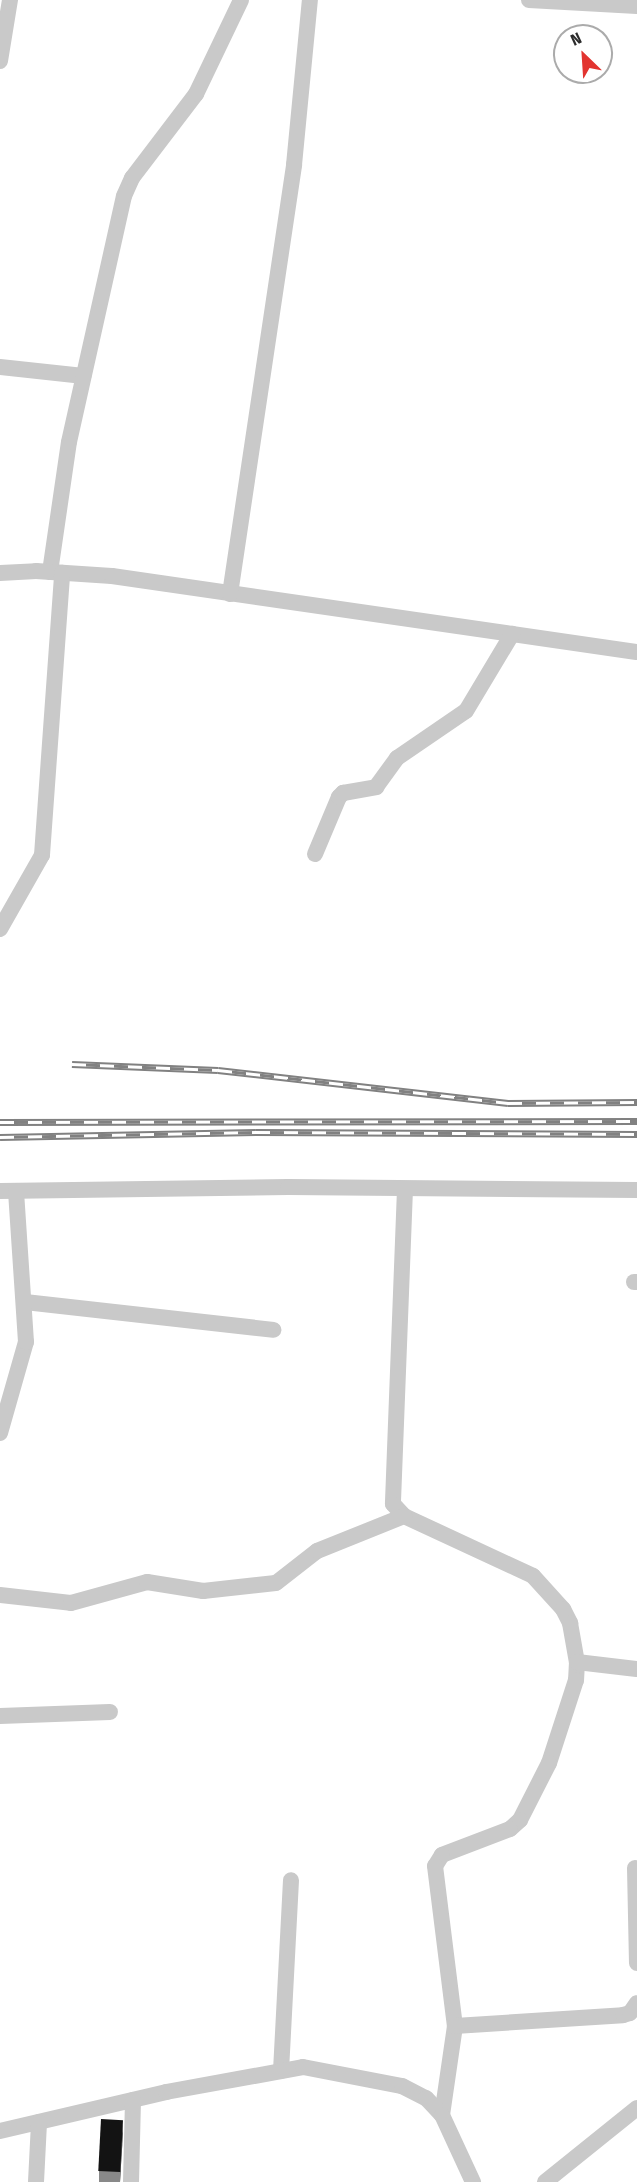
<!DOCTYPE html>
<style>
body{margin:0}
#map{position:relative;width:637px;height:2182px;overflow:hidden;background:#fff;font-family:"Fira Sans Condensed",sans-serif}
div>[style]{position:absolute}
.minor>*{height:16px;margin:-8px;padding:0 8px;transform-origin:8px;border-radius:8px;background:#c9c9c9}
.rail>*{height:7px;margin-top:-3.5px;transform-origin:0;background:repeating-linear-gradient(90deg,#fff 0 14px,#818181 0 28px);box-sizing:border-box;border-block:2px solid #818181}
.wall>*{inset:0;background:#898989}
.shaded-wall>*{inset:0;background:#5a5a5a}
.building>*{inset:0;background:#131313;transform-origin:0 0}
span{translate:-50% -50%;white-space:nowrap;text-align:center;line-height:1.15;-webkit-text-stroke:6px #fff;paint-order:stroke}
.north{position:absolute;left:553px;top:24px;width:60px;height:60px;box-sizing:border-box;background:#fff;border:2px solid #ababab;border-radius:50%;rotate:335deg;font-size:16px;font-weight:700;line-height:24px;text-align:center;color:#2c2c2c}
.north::after{content:'';display:block;margin:auto;width:21px;height:27px;background:#e23430;clip-path:polygon(50% 0,100% 100%,50% 72%,0 100%)}
</style>
<div id="map">
<div class="minor">
<div style="left:529px;top:0;width:108px;rotate:3.2deg"></div>
<div style="left:0;top:61px;width:62px;rotate:-80.7deg"></div>
<div style="left:0;top:367px;width:84px;rotate:6.1deg"></div>
<div style="left:50px;top:572px;width:131px;rotate:-81.7deg"></div>
<div style="left:69px;top:442px;width:252px;rotate:-77.4deg"></div>
<div style="left:124px;top:196px;width:20px;rotate:-66deg"></div>
<div style="left:132px;top:178px;width:106px;rotate:-52.7deg"></div>
<div style="left:196px;top:94px;width:104px;rotate:-64.4deg"></div>
<div style="left:0;top:573px;width:36px;rotate:-3deg"></div>
<div style="left:36px;top:571px;width:76px;rotate:3.8deg"></div>
<div style="left:112px;top:576px;width:530px;rotate:8.24deg"></div>
<div style="left:230px;top:594px;width:434px;rotate:-81.5deg"></div>
<div style="left:294px;top:165px;width:166px;rotate:-84.5deg"></div>
<div style="left:315px;top:854px;width:62px;rotate:-67.2deg"></div>
<div style="left:339px;top:797px;width:6px;rotate:-45deg"></div>
<div style="left:343px;top:793px;width:34px;rotate:-10deg"></div>
<div style="left:376px;top:787px;width:36px;rotate:-54deg"></div>
<div style="left:397px;top:758px;width:83px;rotate:-34.3deg"></div>
<div style="left:466px;top:711px;width:90px;rotate:-59.1deg"></div>
<div style="left:0;top:929px;width:85px;rotate:-60.4deg"></div>
<div style="left:42px;top:855px;width:283px;rotate:-85.9deg"></div>
<div style="left:405px;top:1189px;width:315px;rotate:92.2deg"></div>
<div style="left:393px;top:1504px;width:16px;rotate:47deg"></div>
<div style="left:404px;top:1516px;width:142px;rotate:24.9deg"></div>
<div style="left:533px;top:1576px;width:45px;rotate:47.7deg"></div>
<div style="left:563px;top:1609px;width:16px;rotate:63deg"></div>
<div style="left:570px;top:1623px;width:40px;rotate:80deg"></div>
<div style="left:577px;top:1662px;width:18px;rotate:93deg"></div>
<div style="left:576px;top:1680px;width:87px;rotate:108deg"></div>
<div style="left:549px;top:1763px;width:64px;rotate:117deg"></div>
<div style="left:520px;top:1820px;width:13px;rotate:138deg"></div>
<div style="left:510px;top:1829px;width:73px;rotate:159.1deg"></div>
<div style="left:442px;top:1855px;width:13px;rotate:122deg"></div>
<div style="left:435px;top:1866px;width:161px;rotate:82.9deg"></div>
<div style="left:455px;top:2026px;width:90px;rotate:98.3deg"></div>
<div style="left:0;top:1191px;width:288px;rotate:-0.8deg"></div>
<div style="left:288px;top:1187px;width:349px;rotate:0.5deg"></div>
<div style="left:634px;top:1282px;width:3px"></div>
<div style="left:25px;top:1302px;width:250px;rotate:6.4deg"></div>
<div style="left:0;top:1433px;width:95px;rotate:-74.1deg"></div>
<div style="left:26px;top:1342px;width:151px;rotate:-93.8deg"></div>
<div style="left:0;top:1595px;width:71px;rotate:6.4deg"></div>
<div style="left:71px;top:1603px;width:79px;rotate:-15.4deg"></div>
<div style="left:147px;top:1582px;width:57px;rotate:9.1deg"></div>
<div style="left:203px;top:1591px;width:73px;rotate:-6.3deg"></div>
<div style="left:276px;top:1583px;width:52px;rotate:-38deg"></div>
<div style="left:317px;top:1551px;width:94px;rotate:-21.9deg"></div>
<div style="left:577px;top:1662px;width:60px;rotate:6.7deg"></div>
<div style="left:0;top:1716px;width:110px;rotate:-2.1deg"></div>
<div style="left:635px;top:1868px;width:95px;rotate:88.8deg"></div>
<div style="left:455px;top:2026px;width:168px;rotate:-3.7deg"></div>
<div style="left:623px;top:2015px;width:7px;rotate:-16deg"></div>
<div style="left:630px;top:2013px;width:12px;rotate:-55deg"></div>
<div style="left:281px;top:2071px;width:191px;rotate:-87deg"></div>
<div style="left:0;top:2131px;width:171px;rotate:-13.2deg"></div>
<div style="left:166px;top:2092px;width:139px;rotate:-10.3deg"></div>
<div style="left:303px;top:2067px;width:101px;rotate:10.9deg"></div>
<div style="left:402px;top:2086px;width:27px;rotate:27deg"></div>
<div style="left:426px;top:2098px;width:23px;rotate:47deg"></div>
<div style="left:442px;top:2115px;width:74px;rotate:65.2deg"></div>
<div style="left:36px;top:2182px;width:60px;rotate:-87.1deg"></div>
<div style="left:131px;top:2182px;width:82px;rotate:-88.6deg"></div>
<div style="left:545px;top:2182px;width:118px;rotate:-38.8deg"></div>
</div>
<div class="rail">
<div style="left:72px;top:1064px;width:146px;rotate:2.4deg"></div>
<div style="left:218px;top:1070px;width:292px;rotate:6.5deg"></div>
<div style="left:508px;top:1103px;width:129px;rotate:-0.4deg"></div>
<div style="left:0;top:1122px;width:637px;rotate:-0.09deg"></div>
<div style="left:0;top:1137px;width:256px;rotate:-1.1deg"></div>
<div style="left:256px;top:1132px;width:381px;rotate:0.3deg"></div>
</div>
<div class="wall">
<div style="clip-path:polygon(123px 2132px,120px 2182px,99px 2182px,99px 2171px)"></div>
</div>
<div class="shaded-wall">
<div style="clip-path:polygon(123px 2120px,123px 2132px,120px 2182px,120px 2172px)"></div>
</div>
<div class="building">
<div style="left:101px;top:2119px;width:22px;height:52px;rotate:3deg"></div>
</div>
<div class="north">N</div>
</div>
